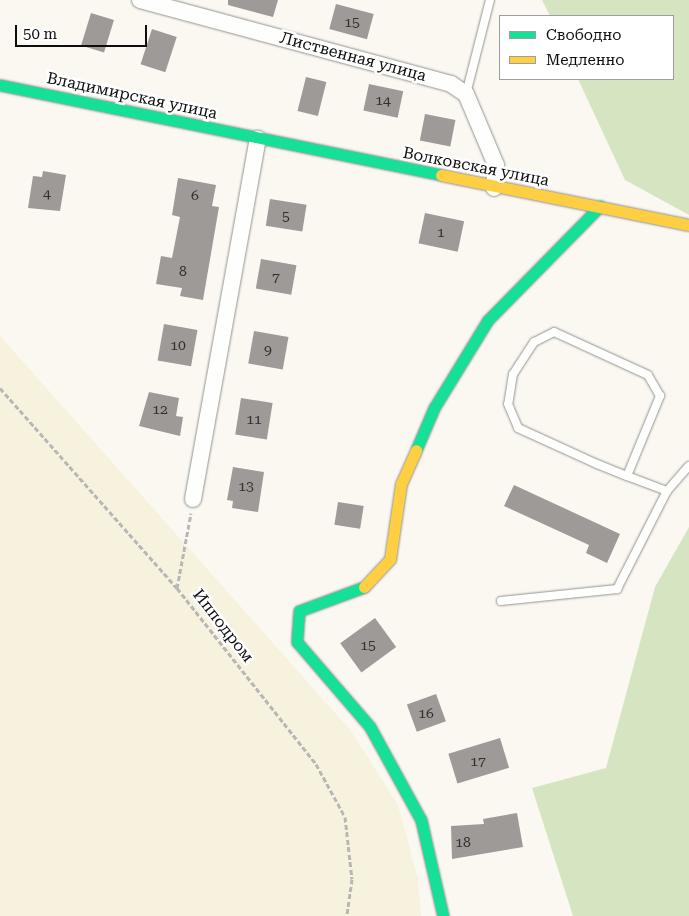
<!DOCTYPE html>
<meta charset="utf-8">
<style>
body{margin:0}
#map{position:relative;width:689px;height:916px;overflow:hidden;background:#faf8f1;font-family:"Roboto Serif",serif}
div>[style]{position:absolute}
.farmland>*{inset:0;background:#f6f2de}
.forest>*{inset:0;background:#d6e5c1}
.building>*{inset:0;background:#9d9a97;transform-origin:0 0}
.path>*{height:3px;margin-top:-1.5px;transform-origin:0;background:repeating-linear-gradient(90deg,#b8b7b6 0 5px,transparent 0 7.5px)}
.roads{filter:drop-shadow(0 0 1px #949390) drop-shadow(0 0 1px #949390)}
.lane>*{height:8px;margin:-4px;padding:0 4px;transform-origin:4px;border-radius:4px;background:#fefefd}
.street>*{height:16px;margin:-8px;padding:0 8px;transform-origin:8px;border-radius:8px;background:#fefefd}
.fast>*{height:11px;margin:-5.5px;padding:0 5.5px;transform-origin:5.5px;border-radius:5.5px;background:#16e098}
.slow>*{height:11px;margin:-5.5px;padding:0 5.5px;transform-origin:5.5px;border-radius:5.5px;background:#ffcf43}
span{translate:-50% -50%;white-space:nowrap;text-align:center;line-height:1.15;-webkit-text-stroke:5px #fff;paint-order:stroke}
.number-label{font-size:14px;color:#313030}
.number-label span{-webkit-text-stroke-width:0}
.street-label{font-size:16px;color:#0d0d0d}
.legend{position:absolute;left:499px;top:15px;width:175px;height:65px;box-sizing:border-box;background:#fff;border:1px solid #9e9e9e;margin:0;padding:6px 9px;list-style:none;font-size:15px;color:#0d0d0d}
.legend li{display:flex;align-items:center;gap:10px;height:25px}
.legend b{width:25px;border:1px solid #9e9e9e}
.scale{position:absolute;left:15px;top:25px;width:132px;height:22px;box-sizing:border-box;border:2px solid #0d0d0d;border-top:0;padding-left:6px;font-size:15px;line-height:18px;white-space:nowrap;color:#0d0d0d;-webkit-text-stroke:4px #fff;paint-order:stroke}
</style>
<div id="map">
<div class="farmland">
<div style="clip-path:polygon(0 336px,351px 731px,398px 805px,418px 879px,421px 916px,0 916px)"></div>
</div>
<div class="forest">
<div style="clip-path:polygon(542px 0,689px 0,689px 215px,625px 180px,578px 79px,673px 79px,673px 16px,550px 16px)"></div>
<div style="clip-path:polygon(689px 527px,689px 916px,573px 916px,532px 788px,606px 768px,655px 587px)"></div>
</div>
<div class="building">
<div style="clip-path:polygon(228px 0,278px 0,273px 17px,228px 5px)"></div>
<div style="left:336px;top:4px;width:39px;height:26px;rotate:15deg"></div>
<div style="left:91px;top:13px;width:24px;height:34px;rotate:17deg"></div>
<div style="left:152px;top:29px;width:26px;height:37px;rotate:18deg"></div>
<div style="left:306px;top:77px;width:21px;height:35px;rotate:14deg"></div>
<div style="left:369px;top:84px;width:35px;height:27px;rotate:12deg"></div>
<div style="left:425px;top:114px;width:31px;height:27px;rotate:11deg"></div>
<div style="clip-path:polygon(43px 171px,66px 175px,60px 211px,28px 208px,33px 176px,42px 177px)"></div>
<div style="clip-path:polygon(178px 178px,216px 185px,212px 206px,219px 207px,203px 300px,180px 296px,182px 288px,156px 284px,161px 256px,172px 258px,180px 217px,172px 215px)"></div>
<div style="left:270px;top:199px;width:37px;height:27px;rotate:9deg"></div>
<div style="left:425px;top:213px;width:40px;height:31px;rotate:12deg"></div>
<div style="left:261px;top:259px;width:36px;height:30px;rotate:10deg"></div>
<div style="left:164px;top:324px;width:34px;height:37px;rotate:10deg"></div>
<div style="left:254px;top:331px;width:35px;height:33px;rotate:10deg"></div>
<div style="clip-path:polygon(149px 392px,179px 398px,176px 416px,183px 417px,180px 436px,139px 426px)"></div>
<div style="left:241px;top:398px;width:32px;height:37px;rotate:9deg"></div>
<div style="clip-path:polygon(233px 467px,264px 472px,258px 512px,232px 508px,233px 501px,227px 500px)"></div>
<div style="clip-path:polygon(514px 485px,620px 534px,607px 563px,586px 553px,589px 545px,504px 506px)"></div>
<div style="left:338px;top:502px;width:26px;height:23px;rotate:9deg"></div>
<div style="left:375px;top:618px;width:36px;height:43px;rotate:54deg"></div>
<div style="left:436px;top:694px;width:29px;height:31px;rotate:70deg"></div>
<div style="left:500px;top:738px;width:31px;height:54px;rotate:73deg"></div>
<div style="clip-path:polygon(517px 813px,523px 847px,452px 859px,451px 826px,484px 824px,483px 819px)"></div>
</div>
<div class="path">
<div style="left:0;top:388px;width:267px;rotate:48.5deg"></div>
<div style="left:177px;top:588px;width:224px;rotate:51.7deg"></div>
<div style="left:316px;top:764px;width:60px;rotate:61.3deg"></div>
<div style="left:345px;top:817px;width:62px;rotate:83.6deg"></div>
<div style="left:352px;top:879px;width:37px;rotate:98deg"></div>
<div style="left:177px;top:588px;width:76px;rotate:-79.4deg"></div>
</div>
<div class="roads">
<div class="lane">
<div style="left:466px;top:94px;width:97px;rotate:-75.7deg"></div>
<div style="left:627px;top:476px;width:87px;rotate:-67.6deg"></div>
<div style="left:660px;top:396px;width:24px;rotate:-120deg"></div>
<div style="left:648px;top:375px;width:103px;rotate:-155.4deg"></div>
<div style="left:554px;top:332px;width:22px;rotate:153deg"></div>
<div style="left:534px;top:342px;width:38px;rotate:123deg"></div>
<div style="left:513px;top:374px;width:30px;rotate:99deg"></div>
<div style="left:508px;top:404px;width:26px;rotate:67deg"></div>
<div style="left:518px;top:428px;width:87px;rotate:24.5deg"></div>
<div style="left:597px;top:464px;width:32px;rotate:22deg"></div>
<div style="left:627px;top:476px;width:43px;rotate:20.6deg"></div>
<div style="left:667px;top:491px;width:33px;rotate:-49deg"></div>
<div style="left:501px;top:601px;width:117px;rotate:-5.9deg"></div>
<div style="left:617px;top:589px;width:110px;rotate:-63deg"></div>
</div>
<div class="street">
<div style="left:140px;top:0;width:322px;rotate:15.1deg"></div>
<div style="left:451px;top:84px;width:18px;rotate:34deg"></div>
<div style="left:466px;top:94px;width:77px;rotate:67.1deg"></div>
<div style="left:496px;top:165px;width:23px;rotate:95deg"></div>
<div style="left:193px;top:499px;width:366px;rotate:-79.8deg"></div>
</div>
<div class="fast">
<div style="left:0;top:85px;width:450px;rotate:11.5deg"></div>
<div style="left:416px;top:450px;width:46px;rotate:-66.8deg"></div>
<div style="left:434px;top:408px;width:103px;rotate:-58.5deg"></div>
<div style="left:488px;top:320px;width:160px;rotate:-45.5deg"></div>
<div style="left:364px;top:587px;width:69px;rotate:159.7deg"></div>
<div style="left:299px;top:611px;width:31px;rotate:94deg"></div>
<div style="left:297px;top:642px;width:112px;rotate:49.3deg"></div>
<div style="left:370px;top:727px;width:106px;rotate:61.3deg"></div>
<div style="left:421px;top:820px;width:98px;rotate:77.1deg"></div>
</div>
<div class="slow">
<div style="left:441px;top:175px;width:253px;rotate:11.4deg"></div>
<div style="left:364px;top:587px;width:38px;rotate:-47deg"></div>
<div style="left:390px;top:559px;width:76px;rotate:-81.7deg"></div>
<div style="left:401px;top:484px;width:37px;rotate:-66deg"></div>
</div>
</div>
<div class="number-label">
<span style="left:352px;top:22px">15</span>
<span style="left:383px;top:100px">14</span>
<span style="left:47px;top:193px">4</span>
<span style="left:195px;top:195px">6</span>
<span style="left:286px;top:216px">5</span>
<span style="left:441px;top:232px">1</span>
<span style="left:183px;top:271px">8</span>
<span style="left:276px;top:277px">7</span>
<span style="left:178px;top:345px">10</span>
<span style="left:268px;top:350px">9</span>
<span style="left:160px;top:409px">12</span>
<span style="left:254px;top:419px">11</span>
<span style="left:246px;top:486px">13</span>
<span style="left:368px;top:645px">15</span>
<span style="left:426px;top:713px">16</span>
<span style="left:478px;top:761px">17</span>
<span style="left:463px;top:842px">18</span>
</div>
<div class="street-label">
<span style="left:353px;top:57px;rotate:15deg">Лиственная улица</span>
<span style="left:132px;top:96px;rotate:12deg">Владимирская улица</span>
<span style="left:476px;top:167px;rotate:11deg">Волковская улица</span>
<span style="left:223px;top:626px;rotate:52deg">Ипподром</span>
</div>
<ul class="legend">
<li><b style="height:6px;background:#16e098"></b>Свободно</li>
<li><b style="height:6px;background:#ffcf43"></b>Медленно</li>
</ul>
<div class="scale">50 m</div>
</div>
